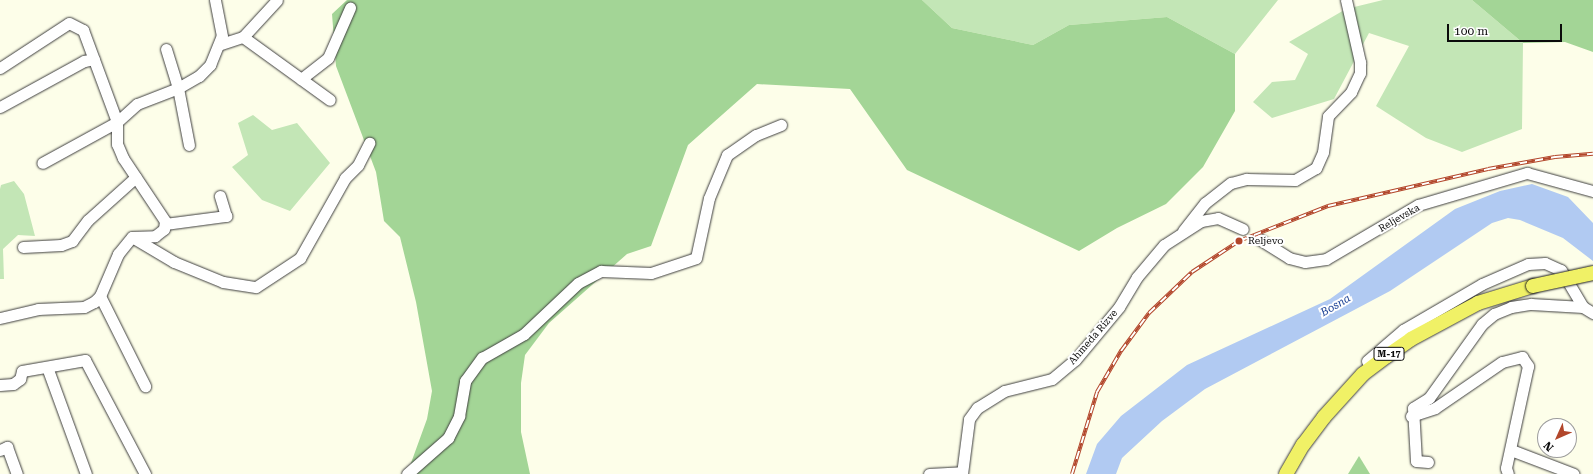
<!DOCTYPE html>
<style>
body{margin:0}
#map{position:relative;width:1593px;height:474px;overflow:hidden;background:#fdfee9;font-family:"Roboto Serif",serif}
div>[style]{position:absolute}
.green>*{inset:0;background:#c3e6b6}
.forest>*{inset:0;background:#a3d596}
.water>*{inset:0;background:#b1caf2}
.roads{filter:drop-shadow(0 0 1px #3e3e3e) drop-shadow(0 0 1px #3e3e3e)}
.minor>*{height:11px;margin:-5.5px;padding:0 5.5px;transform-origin:5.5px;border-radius:5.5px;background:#fff}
.major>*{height:14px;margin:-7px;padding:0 7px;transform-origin:7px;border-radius:7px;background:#f0f166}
.rail>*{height:4px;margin-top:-2px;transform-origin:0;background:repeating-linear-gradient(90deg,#fff 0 8px,#b2462b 0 16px);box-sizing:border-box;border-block:1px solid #b2462b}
.bridges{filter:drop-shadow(0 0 1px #1c1c1c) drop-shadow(0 0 1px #1c1c1c)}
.major-bridge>*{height:14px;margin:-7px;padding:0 7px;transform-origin:7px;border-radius:7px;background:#f0f166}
.dots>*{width:11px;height:11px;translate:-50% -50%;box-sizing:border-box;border:2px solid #fff;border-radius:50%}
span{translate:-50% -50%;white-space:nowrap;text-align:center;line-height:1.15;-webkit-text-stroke:4px #fff;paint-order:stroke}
.shield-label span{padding:1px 3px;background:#fff;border:1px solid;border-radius:3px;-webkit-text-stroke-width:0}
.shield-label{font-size:9px;color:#0b0b0b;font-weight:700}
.street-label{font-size:10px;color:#0b0b0b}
.poi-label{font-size:10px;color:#0b0b0b}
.left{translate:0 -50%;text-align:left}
.water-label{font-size:11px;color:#1c4295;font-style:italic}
.north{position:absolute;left:1537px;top:418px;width:40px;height:40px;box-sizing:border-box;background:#fff;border:1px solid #9d9d9d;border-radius:50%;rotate:225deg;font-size:11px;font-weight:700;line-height:16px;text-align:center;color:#0b0b0b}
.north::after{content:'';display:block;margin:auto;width:14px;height:18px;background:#b2462b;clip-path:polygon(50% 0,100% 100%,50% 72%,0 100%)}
.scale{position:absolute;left:1447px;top:24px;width:115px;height:18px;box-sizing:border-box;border:2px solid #0b0b0b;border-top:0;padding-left:5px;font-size:12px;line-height:14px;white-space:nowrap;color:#0b0b0b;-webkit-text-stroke:3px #fff;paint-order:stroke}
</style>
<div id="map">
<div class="green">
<div style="clip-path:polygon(922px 0,1278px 0,1235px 54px,1167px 17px,1069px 25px,1033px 45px,952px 28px)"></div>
<div style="clip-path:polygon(1383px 0,1472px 0,1523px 43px,1522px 129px,1462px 152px,1426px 138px,1376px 106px,1409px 46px,1369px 33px,1334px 99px,1272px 118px,1253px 102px,1272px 82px,1295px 80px,1308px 54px,1289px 42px,1346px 9px)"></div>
<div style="clip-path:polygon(253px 115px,272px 130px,297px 123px,330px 163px,290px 211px,262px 200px,232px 167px,248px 155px,238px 123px)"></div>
<div style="clip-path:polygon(14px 181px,24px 194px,35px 236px,18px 235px,3px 249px,4px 279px,0 279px,0 189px,1px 185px)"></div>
</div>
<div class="forest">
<div style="clip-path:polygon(347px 0,922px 0,952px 28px,1033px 45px,1069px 25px,1167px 17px,1235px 54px,1235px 111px,1203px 167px,1166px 204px,1117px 228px,1079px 251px,907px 170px,850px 89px,757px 84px,688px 145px,651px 246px,627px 254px,549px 323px,525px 355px,521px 383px,521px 432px,530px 474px,407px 474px,427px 419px,432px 391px,416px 302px,400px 237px,384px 221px,376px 172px,336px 66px,332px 14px)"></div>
<div style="clip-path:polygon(1472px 0,1593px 0,1593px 52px,1565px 42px,1523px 43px)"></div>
<div style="clip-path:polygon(1359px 456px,1370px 474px,1348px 474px)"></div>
</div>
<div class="water">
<div style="clip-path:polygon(1532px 184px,1568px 197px,1593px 223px,1593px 261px,1563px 238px,1520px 220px,1508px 218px,1492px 223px,1390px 291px,1205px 389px,1162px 421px,1122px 458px,1116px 474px,1086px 474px,1097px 444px,1121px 416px,1187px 365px,1330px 299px,1455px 209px,1500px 191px)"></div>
</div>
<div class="roads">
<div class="minor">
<div style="left:243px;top:37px;width:50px;rotate:-47.4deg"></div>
<div style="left:221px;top:44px;width:23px;rotate:-18deg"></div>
<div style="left:243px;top:37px;width:107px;rotate:35.9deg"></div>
<div style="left:166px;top:49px;width:41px;rotate:72.9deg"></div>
<div style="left:178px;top:88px;width:58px;rotate:79.1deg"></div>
<div style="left:0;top:68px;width:82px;rotate:-33.1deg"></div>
<div style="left:69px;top:23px;width:16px;rotate:27deg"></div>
<div style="left:83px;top:30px;width:98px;rotate:69.7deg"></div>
<div style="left:117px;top:122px;width:85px;rotate:151.3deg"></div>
<div style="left:301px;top:79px;width:34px;rotate:-38deg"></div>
<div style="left:328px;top:58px;width:55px;rotate:-66.3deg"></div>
<div style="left:0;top:107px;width:96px;rotate:-28.7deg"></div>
<div style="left:84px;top:61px;width:10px;rotate:-11deg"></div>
<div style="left:165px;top:224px;width:62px;rotate:-7.5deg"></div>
<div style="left:226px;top:216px;width:21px;rotate:-107deg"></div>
<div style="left:1183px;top:231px;width:36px;rotate:-52deg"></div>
<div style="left:1205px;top:203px;width:33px;rotate:-38deg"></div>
<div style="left:1231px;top:183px;width:16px;rotate:-15deg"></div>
<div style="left:1246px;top:179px;width:49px;rotate:1.2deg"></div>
<div style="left:1295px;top:180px;width:24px;rotate:-30deg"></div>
<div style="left:1316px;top:168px;width:17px;rotate:-66deg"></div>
<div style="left:1323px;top:152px;width:36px;rotate:-82deg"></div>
<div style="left:1328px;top:116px;width:33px;rotate:-46deg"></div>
<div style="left:1351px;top:92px;width:21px;rotate:-65deg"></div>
<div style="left:1360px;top:73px;width:11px;rotate:-90deg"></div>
<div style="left:1360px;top:62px;width:64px;rotate:-102.7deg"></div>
<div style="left:132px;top:237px;width:49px;rotate:30.8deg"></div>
<div style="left:174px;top:262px;width:53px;rotate:22.2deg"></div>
<div style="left:223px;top:282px;width:33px;rotate:9deg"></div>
<div style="left:256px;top:287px;width:53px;rotate:-33.4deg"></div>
<div style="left:300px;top:258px;width:92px;rotate:-60.6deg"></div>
<div style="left:345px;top:178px;width:18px;rotate:-45deg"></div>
<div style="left:358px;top:165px;width:25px;rotate:-63deg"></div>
<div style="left:1259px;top:239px;width:36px;rotate:32deg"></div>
<div style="left:1289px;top:258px;width:16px;rotate:14deg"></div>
<div style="left:1305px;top:262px;width:21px;rotate:-8deg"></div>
<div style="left:1326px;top:259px;width:107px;rotate:-30.4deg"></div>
<div style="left:1418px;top:205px;width:114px;rotate:-16.4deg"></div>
<div style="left:1527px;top:173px;width:68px;rotate:15.3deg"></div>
<div style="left:23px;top:247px;width:38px;rotate:-3deg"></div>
<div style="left:61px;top:245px;width:12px;rotate:-20deg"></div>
<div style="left:72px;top:241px;width:26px;rotate:-53deg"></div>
<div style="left:88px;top:220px;width:64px;rotate:-41.9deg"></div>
<div style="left:100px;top:296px;width:101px;rotate:63.4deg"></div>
<div style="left:0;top:318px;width:39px;rotate:-13deg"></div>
<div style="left:38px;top:309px;width:46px;rotate:-2.5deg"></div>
<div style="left:84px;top:307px;width:11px;rotate:-27deg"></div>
<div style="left:94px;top:302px;width:8px;rotate:-45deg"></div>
<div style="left:100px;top:296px;width:46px;rotate:-66.8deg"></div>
<div style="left:118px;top:254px;width:22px;rotate:-51deg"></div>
<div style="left:132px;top:237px;width:23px;rotate:-2deg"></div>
<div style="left:155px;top:236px;width:11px;rotate:-38deg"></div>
<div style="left:164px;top:229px;width:8px;rotate:-83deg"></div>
<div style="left:165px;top:221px;width:76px;rotate:-123.7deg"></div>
<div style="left:123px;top:158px;width:15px;rotate:-113deg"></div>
<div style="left:117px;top:144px;width:22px;rotate:-90deg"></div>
<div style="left:117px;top:122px;width:27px;rotate:-42deg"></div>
<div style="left:137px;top:104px;width:44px;rotate:-21.3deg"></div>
<div style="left:178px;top:88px;width:24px;rotate:-30deg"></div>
<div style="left:199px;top:76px;width:16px;rotate:-45deg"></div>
<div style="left:210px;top:65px;width:31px;rotate:-68deg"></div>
<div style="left:222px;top:36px;width:37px;rotate:-101deg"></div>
<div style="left:1367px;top:361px;width:48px;rotate:-40.7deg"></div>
<div style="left:1403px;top:330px;width:91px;rotate:-30.2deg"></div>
<div style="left:1482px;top:284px;width:50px;rotate:-23.5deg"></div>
<div style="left:1528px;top:264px;width:17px;rotate:-3deg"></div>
<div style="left:1545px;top:263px;width:17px;rotate:24deg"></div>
<div style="left:1561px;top:270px;width:43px;rotate:59.3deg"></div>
<div style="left:1583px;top:307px;width:12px;rotate:31deg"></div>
<div style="left:47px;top:367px;width:114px;rotate:70deg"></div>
<div style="left:0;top:385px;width:13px;rotate:-4deg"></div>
<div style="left:13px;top:384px;width:9px;rotate:-36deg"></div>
<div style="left:20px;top:379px;width:8px;rotate:-76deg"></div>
<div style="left:22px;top:371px;width:64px;rotate:-9.9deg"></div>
<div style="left:85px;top:360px;width:129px;rotate:62.2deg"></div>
<div style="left:1411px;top:416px;width:25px;rotate:-18deg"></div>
<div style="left:1435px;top:408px;width:81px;rotate:-34.5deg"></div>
<div style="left:1502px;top:362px;width:21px;rotate:-14deg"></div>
<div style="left:1522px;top:357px;width:11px;rotate:56deg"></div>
<div style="left:1528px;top:366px;width:104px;rotate:102.2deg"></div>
<div style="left:1506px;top:468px;width:6px;rotate:72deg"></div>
<div style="left:0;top:450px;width:8px;rotate:-23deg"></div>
<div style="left:7px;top:447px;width:29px;rotate:70deg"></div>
<div style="left:1511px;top:450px;width:67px;rotate:20.9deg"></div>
<div style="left:1428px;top:462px;width:12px;rotate:-175deg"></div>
<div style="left:1416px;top:461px;width:53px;rotate:-93.2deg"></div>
<div style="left:1413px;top:408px;width:19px;rotate:-32deg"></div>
<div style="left:1429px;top:398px;width:91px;rotate:-54.4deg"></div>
<div style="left:1482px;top:324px;width:16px;rotate:-40deg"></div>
<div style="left:1494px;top:314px;width:18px;rotate:-22deg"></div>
<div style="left:1511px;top:307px;width:20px;rotate:-9deg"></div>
<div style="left:1531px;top:304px;width:52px;rotate:3.3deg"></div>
<div style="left:407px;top:474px;width:55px;rotate:-41.3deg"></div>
<div style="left:448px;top:438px;width:25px;rotate:-63deg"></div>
<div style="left:459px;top:416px;width:36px;rotate:-80deg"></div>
<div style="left:465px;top:381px;width:29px;rotate:-54deg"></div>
<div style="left:482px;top:358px;width:48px;rotate:-29.7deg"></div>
<div style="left:524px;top:334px;width:74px;rotate:-43.4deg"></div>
<div style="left:578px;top:283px;width:26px;rotate:-28deg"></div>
<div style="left:601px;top:271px;width:50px;rotate:2.3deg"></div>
<div style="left:651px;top:273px;width:47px;rotate:-18.4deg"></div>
<div style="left:696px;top:258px;width:61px;rotate:-77.8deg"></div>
<div style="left:709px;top:198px;width:47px;rotate:-67.3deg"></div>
<div style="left:727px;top:155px;width:35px;rotate:-35deg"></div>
<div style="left:756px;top:135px;width:27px;rotate:-22deg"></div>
<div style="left:929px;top:474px;width:33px;rotate:-3deg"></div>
<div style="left:962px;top:474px;width:55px;rotate:-82.7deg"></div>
<div style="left:969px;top:419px;width:14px;rotate:-54deg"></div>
<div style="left:977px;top:408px;width:32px;rotate:-32deg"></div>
<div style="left:1004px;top:391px;width:49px;rotate:-14deg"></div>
<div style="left:1052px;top:379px;width:30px;rotate:-40deg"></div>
<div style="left:1075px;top:360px;width:69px;rotate:-50.3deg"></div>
<div style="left:1119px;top:307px;width:35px;rotate:-59deg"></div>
<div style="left:1137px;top:277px;width:42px;rotate:-49.8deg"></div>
<div style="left:1164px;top:245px;width:44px;rotate:-33deg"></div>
<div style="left:1201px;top:221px;width:17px;rotate:-10deg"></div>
<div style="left:1218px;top:218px;width:27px;rotate:24deg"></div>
</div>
<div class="major">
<div style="left:1286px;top:474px;width:34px;rotate:-60deg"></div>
<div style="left:1303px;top:445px;width:35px;rotate:-53deg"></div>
<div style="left:1324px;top:417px;width:58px;rotate:-47.8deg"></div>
<div style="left:1363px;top:374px;width:30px;rotate:-37deg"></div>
<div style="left:1387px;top:356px;width:29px;rotate:-35deg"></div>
<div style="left:1411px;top:339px;width:76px;rotate:-28.2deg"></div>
<div style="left:1478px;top:303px;width:58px;rotate:-17.2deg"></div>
</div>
</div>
<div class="rail">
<div style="left:1072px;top:474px;width:86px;rotate:-73deg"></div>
<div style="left:1097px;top:392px;width:48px;rotate:-59.7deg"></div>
<div style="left:1121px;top:351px;width:47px;rotate:-53.6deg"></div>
<div style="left:1149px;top:313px;width:59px;rotate:-43.6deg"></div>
<div style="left:1192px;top:272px;width:56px;rotate:-33.4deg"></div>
<div style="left:1239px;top:241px;width:96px;rotate:-21.5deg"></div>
<div style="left:1328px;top:206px;width:164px;rotate:-13deg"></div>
<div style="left:1488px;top:169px;width:68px;rotate:-10.2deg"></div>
<div style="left:1555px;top:157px;width:38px;rotate:-5deg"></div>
</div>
<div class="bridges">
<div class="major-bridge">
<div style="left:1533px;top:286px;width:61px;rotate:-12.2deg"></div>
</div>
</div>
<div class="dots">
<div style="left:1239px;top:241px;background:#b2462b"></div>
</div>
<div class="shield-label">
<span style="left:1389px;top:354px">M-17</span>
</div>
<div class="street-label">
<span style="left:1399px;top:218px;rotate:-30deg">Reljevska</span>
<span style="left:1093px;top:337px;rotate:-49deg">Ahmeda Rizve</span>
</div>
<div class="poi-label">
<span class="left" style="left:1248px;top:241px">Reljevo</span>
</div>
<div class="water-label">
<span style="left:1336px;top:306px;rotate:-30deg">Bosna</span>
</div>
<div class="north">N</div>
<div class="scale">100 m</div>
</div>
